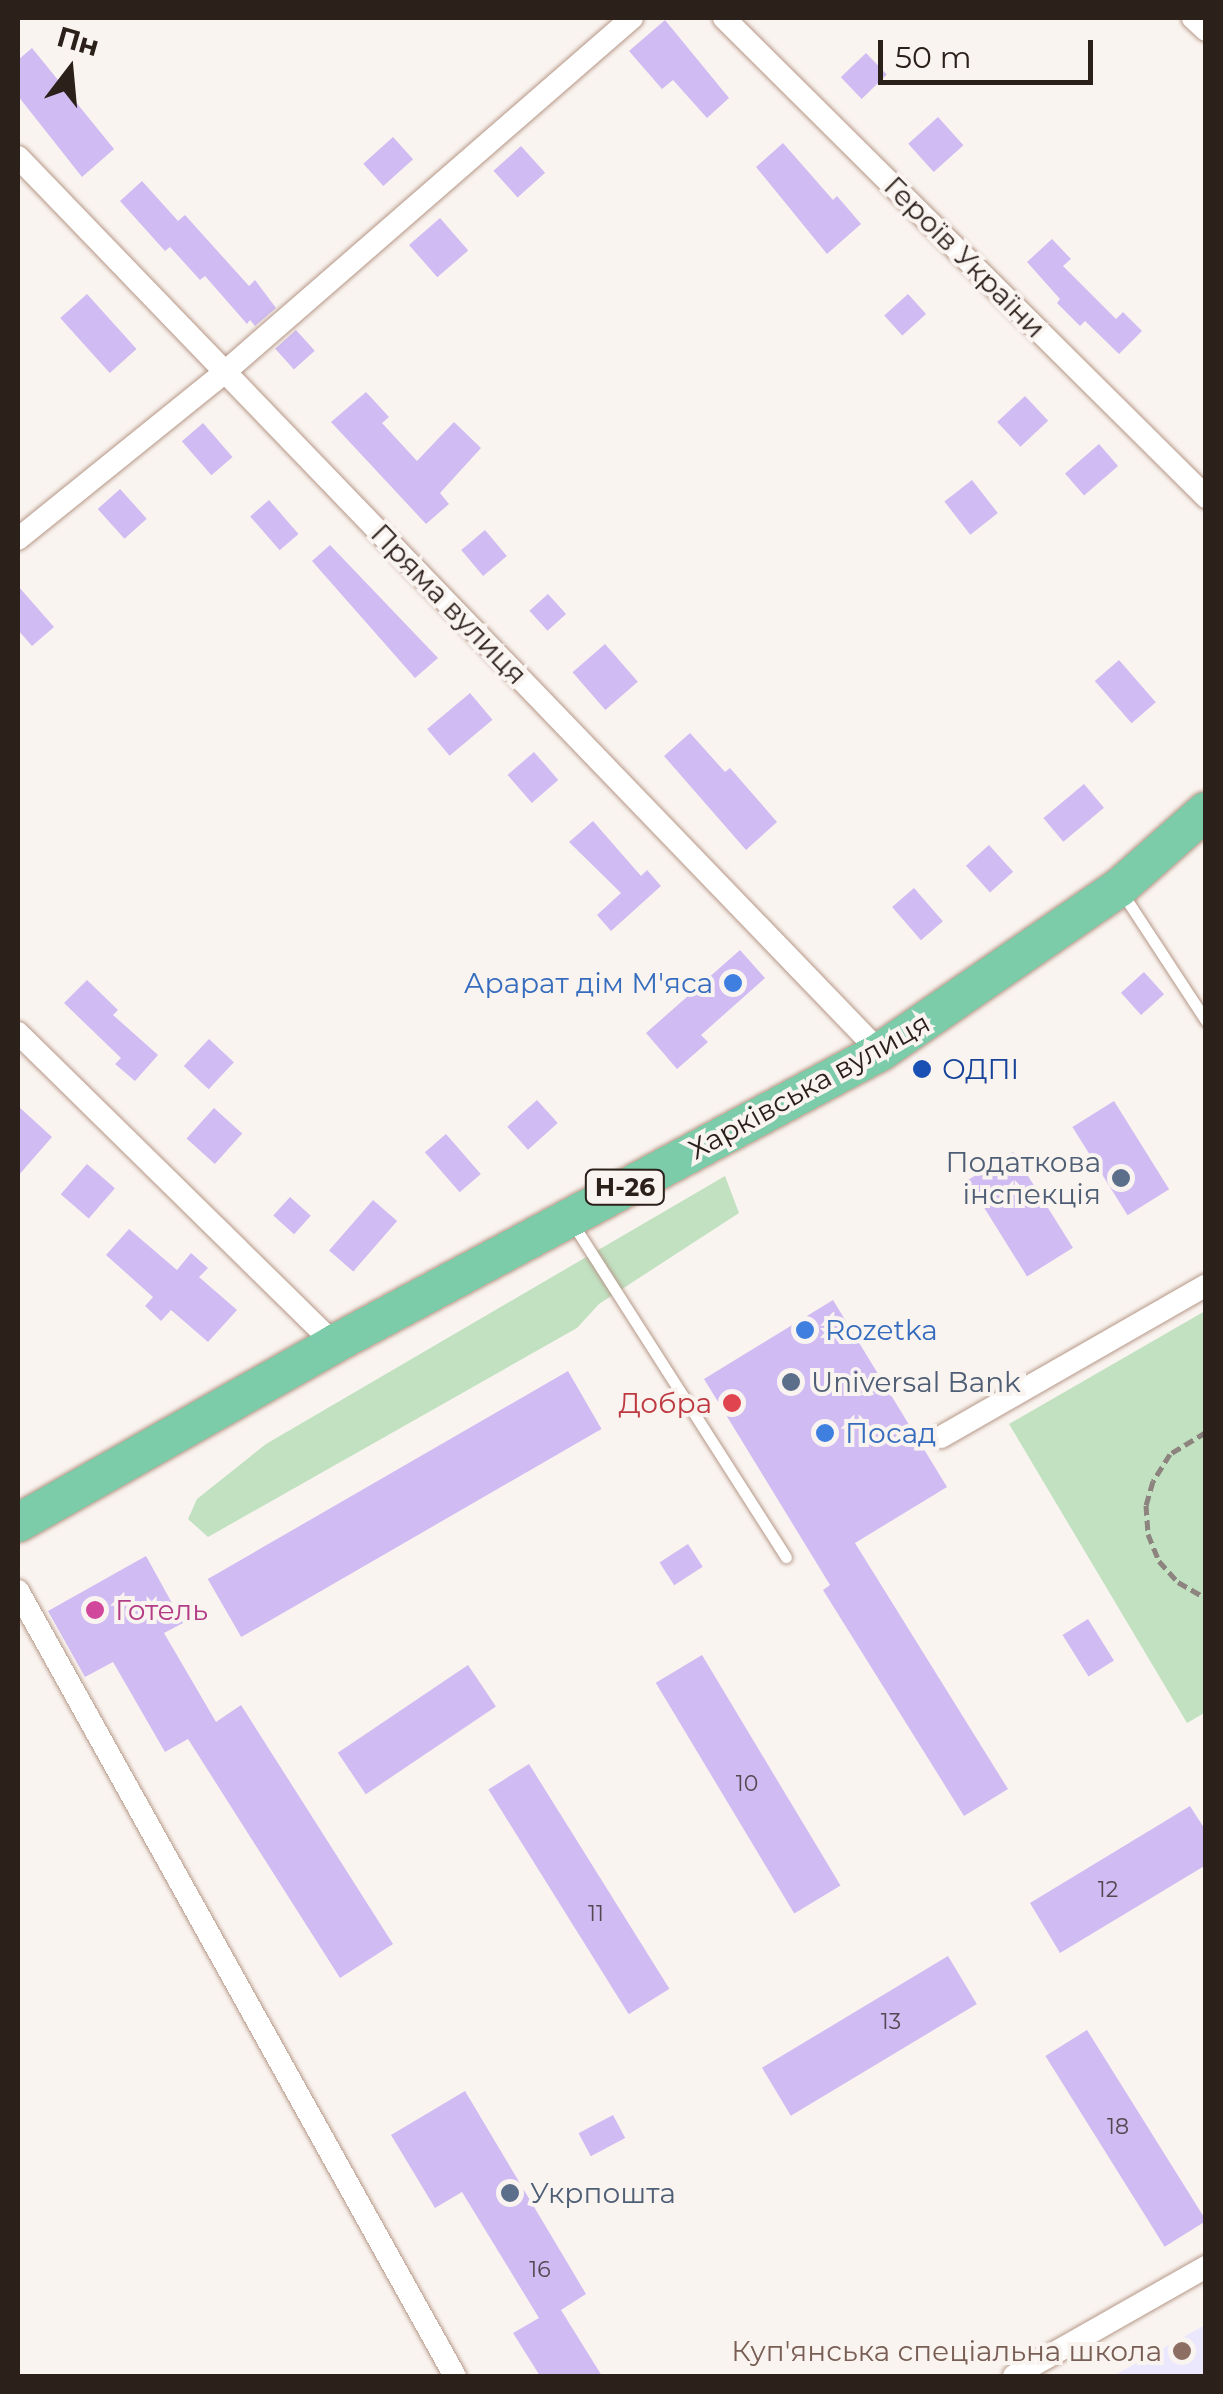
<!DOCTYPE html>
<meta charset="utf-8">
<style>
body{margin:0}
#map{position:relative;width:1223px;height:2394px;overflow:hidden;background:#faf4f0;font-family:Montserrat,sans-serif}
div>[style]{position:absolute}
.education>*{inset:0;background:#ebe8fe}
.green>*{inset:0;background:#c1e1c1}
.building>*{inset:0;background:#d0bbf2;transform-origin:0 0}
.path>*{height:5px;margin-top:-2.5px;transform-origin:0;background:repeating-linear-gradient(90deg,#8d847f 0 10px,transparent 0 15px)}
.roads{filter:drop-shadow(0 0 2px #b59787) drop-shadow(0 0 2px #b59787)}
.service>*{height:11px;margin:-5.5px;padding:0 5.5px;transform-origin:5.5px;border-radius:5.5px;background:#fff}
.minor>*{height:22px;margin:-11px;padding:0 11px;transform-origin:11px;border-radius:11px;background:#fff}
.primary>*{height:38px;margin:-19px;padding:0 19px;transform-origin:19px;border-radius:19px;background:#7ccba9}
.dots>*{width:28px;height:28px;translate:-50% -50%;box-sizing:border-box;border:5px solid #faf4f0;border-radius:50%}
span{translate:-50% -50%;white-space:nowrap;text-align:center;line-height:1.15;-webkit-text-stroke:8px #faf4f0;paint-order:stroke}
.number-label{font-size:22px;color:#554750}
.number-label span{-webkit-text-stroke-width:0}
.shield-label span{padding:2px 8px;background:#faf4f0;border:2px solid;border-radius:8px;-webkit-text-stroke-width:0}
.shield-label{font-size:25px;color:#2c201a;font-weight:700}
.street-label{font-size:28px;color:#2c201a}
.shop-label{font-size:28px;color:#366cbe}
.right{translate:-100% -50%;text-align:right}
.left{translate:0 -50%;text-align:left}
.transit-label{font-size:28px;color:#164399}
.service-label{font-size:28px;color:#4e5e75}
.health-label{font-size:28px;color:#be3a42}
.hotel-label{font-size:28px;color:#b23c85}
.education-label{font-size:28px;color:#785e54}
.frame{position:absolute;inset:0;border:20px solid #2c201a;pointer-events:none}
.north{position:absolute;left:20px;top:20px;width:100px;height:100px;-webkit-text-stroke:8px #faf4f0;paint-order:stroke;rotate:16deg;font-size:28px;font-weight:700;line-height:40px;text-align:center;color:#2c201a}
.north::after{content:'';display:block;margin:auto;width:35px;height:45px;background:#2c201a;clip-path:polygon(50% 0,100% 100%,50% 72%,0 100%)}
.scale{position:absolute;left:878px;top:40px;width:215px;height:45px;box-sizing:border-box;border:5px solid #2c201a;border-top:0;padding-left:12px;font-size:30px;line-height:35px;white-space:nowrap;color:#2c201a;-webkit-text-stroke:8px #faf4f0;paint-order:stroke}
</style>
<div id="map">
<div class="education">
<div style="clip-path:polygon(1205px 2325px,1205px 2376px,1113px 2376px)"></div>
</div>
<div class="green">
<div style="clip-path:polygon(725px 1176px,739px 1213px,599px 1304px,577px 1328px,208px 1537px,188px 1519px,197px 1499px,266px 1444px)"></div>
<div style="clip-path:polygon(1205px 1311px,1206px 1712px,1187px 1723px,1009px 1424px)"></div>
</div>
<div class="building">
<div style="clip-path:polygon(665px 20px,729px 98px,707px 118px,673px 80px,662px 89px,629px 51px)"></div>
<div style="clip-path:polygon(32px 48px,114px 149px,82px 177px,18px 96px,18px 60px)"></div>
<div style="left:866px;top:53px;width:30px;height:35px;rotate:46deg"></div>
<div style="left:938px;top:117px;width:38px;height:40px;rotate:48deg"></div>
<div style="left:393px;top:137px;width:30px;height:40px;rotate:48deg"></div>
<div style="clip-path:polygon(783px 143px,833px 200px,837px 196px,861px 224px,827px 254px,756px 167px)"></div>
<div style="left:521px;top:146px;width:36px;height:37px;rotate:48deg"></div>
<div style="clip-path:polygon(142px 181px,178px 221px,185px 215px,249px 286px,255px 280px,276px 308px,255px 326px,250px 320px,247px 324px,205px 276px,200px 280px,170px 247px,165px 251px,120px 201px)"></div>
<div style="left:440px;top:218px;width:43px;height:41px;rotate:49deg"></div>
<div style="clip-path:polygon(1052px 239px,1071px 259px,1063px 266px,1116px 319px,1123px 312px,1142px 331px,1119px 354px,1085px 321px,1080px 326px,1057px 303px,1060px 299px,1027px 262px)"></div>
<div style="left:87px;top:294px;width:74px;height:36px;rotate:48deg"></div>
<div style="left:908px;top:294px;width:27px;height:32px;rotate:48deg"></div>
<div style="left:296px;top:330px;width:28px;height:28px;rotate:48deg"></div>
<div style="clip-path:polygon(366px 392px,389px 417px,382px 423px,417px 461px,454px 422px,481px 448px,440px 493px,449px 504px,426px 524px,331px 422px)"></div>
<div style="left:1025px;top:396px;width:34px;height:38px;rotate:47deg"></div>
<div style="left:203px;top:423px;width:45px;height:28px;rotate:49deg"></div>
<div style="left:1099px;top:444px;width:29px;height:45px;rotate:49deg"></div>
<div style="left:972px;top:480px;width:42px;height:35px;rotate:52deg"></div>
<div style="left:120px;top:489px;width:40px;height:30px;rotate:48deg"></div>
<div style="left:269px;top:500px;width:45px;height:25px;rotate:49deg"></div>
<div style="left:485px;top:530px;width:34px;height:31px;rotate:50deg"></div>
<div style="clip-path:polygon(330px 545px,438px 658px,415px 678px,312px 561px)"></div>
<div style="clip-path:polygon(18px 586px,54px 627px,32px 646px,18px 630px)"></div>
<div style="left:548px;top:594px;width:27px;height:25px;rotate:48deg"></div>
<div style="left:605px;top:644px;width:50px;height:43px;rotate:49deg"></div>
<div style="left:1119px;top:660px;width:56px;height:32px;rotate:49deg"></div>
<div style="left:470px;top:693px;width:35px;height:56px;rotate:50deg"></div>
<div style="clip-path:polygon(690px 733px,725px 772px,730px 768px,777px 822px,746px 850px,664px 756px)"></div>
<div style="left:534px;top:752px;width:37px;height:35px;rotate:49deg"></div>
<div style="left:1084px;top:784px;width:31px;height:53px;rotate:50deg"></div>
<div style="clip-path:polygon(593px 821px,641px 876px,647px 870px,661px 886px,611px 931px,597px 915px,621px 893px,569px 842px)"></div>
<div style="left:989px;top:845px;width:36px;height:31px;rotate:48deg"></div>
<div style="left:914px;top:888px;width:44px;height:29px;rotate:49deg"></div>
<div style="clip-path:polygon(740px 950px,765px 978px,701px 1035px,708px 1042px,677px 1069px,646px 1033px)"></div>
<div style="left:1144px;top:972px;width:30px;height:31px;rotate:48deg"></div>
<div style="clip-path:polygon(87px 980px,118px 1010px,113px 1015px,158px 1055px,135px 1081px,115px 1064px,121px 1058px,64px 1003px)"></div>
<div style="left:209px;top:1039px;width:34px;height:37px;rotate:43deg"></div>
<div style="left:537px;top:1100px;width:31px;height:40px;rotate:48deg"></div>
<div style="left:1114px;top:1101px;width:104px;height:49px;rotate:58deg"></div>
<div style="clip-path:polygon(18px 1106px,52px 1137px,18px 1176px)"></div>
<div style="left:214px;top:1108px;width:38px;height:41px;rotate:42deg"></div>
<div style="left:446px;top:1134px;width:53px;height:28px;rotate:49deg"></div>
<div style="left:1013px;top:1152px;width:113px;height:54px;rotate:58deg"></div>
<div style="left:87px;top:1164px;width:37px;height:40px;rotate:41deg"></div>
<div style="left:290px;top:1197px;width:28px;height:25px;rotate:42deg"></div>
<div style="left:373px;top:1200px;width:32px;height:67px;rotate:41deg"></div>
<div style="clip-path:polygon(129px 1229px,177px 1270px,191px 1253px,208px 1268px,199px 1277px,237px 1310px,208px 1342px,171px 1310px,161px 1321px,145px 1306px,153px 1297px,106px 1255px)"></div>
<div style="clip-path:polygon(833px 1300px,947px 1487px,855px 1543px,1008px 1789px,964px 1816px,823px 1590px,830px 1585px,704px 1379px)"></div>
<div style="left:568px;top:1371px;width:67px;height:416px;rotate:60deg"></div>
<div style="left:688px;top:1544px;width:27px;height:34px;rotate:57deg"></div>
<div style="clip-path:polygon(146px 1556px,183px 1623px,164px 1633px,216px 1722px,241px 1705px,393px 1944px,340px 1978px,188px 1739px,165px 1752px,113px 1662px,85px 1677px,48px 1611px)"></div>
<div style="left:1088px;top:1619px;width:49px;height:30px;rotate:58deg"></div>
<div style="left:702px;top:1655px;width:269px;height:54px;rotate:59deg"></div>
<div style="left:468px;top:1665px;width:50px;height:157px;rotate:56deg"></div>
<div style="left:529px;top:1764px;width:265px;height:48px;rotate:58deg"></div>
<div style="clip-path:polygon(1190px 1806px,1206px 1831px,1206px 1865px,1060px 1953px,1030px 1903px)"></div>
<div style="left:948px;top:1956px;width:56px;height:217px;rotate:59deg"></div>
<div style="left:1087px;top:2030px;width:225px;height:49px;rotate:58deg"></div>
<div style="clip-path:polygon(465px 2091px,586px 2294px,561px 2310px,602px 2376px,540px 2376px,513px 2333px,539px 2318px,462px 2192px,435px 2208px,391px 2135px)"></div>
<div style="left:613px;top:2115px;width:26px;height:39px;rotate:62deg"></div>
</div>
<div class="path">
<div style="left:1206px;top:1432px;width:42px;rotate:148.6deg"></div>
<div style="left:1170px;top:1454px;width:32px;rotate:122deg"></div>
<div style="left:1153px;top:1481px;width:25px;rotate:106deg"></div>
<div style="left:1146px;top:1505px;width:29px;rotate:86deg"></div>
<div style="left:1148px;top:1534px;width:29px;rotate:68deg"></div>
<div style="left:1159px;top:1561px;width:28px;rotate:48deg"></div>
<div style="left:1178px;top:1582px;width:32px;rotate:30deg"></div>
</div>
<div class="roads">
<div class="service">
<div style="left:1121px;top:891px;width:155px;rotate:56.8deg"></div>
<div style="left:571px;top:1221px;width:399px;rotate:57.4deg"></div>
</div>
<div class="minor">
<div style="left:724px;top:18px;width:680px;rotate:44.82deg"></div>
<div style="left:1193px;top:18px;width:18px;rotate:43deg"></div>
<div style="left:18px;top:157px;width:1243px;rotate:46.08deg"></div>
<div style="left:18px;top:539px;width:267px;rotate:-38.9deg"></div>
<div style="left:226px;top:371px;width:538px;rotate:-41.01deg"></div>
<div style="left:18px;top:1033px;width:443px;rotate:44.5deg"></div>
<div style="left:941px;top:1437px;width:305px;rotate:-29.8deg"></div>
<div style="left:18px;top:1591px;width:898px;rotate:60.9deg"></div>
<div style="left:1014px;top:2376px;width:221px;rotate:-29.6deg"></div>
</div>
<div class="primary">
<div style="left:18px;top:1523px;width:363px;rotate:-29.5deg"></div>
<div style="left:334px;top:1344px;width:619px;rotate:-28.14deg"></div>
<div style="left:880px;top:1052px;width:290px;rotate:-34.5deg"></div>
<div style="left:1119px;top:888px;width:116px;rotate:-41.5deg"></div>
</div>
</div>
<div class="dots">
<div style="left:733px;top:983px;background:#3f7fe0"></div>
<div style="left:922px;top:1069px;background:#1a4fb4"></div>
<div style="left:1121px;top:1178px;background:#5c6f8a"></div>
<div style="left:805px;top:1330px;background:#3f7fe0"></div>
<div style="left:791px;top:1382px;background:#5c6f8a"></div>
<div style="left:732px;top:1403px;background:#e0444e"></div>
<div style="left:825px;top:1433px;background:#3f7fe0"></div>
<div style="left:95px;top:1610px;background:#d1479c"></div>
<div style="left:510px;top:2193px;background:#5c6f8a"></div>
<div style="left:1182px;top:2351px;background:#8d6e63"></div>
</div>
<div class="number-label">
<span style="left:747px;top:1784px">10</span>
<span style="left:1108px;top:1890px">12</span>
<span style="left:596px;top:1914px">11</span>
<span style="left:891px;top:2022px">13</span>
<span style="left:1118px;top:2127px">18</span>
<span style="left:540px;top:2270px">16</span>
</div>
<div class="shield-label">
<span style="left:625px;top:1187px">Н-26</span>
</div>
<div class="street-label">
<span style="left:965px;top:257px;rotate:45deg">Героїв України</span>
<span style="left:449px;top:604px;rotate:46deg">Пряма вулиця</span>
<span style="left:809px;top:1086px;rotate:-29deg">Харківська вулиця</span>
</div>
<div class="shop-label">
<span class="right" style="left:713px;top:983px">Арарат дім М'яса</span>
<span class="left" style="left:825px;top:1330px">Rozetka</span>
<span class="left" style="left:845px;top:1433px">Посад</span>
</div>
<div class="transit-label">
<span class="left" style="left:942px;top:1069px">ОДПІ</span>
</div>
<div class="service-label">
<span class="right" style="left:1101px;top:1178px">Податкова<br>інспекція</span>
<span class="left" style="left:811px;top:1382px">Universal Bank</span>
<span class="left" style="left:530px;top:2193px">Укрпошта</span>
</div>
<div class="health-label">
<span class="right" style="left:712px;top:1403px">Добра</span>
</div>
<div class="hotel-label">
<span class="left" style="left:115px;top:1610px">Готель</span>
</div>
<div class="education-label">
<span class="right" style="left:1162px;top:2351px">Куп'янська спеціальна школа</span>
</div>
<div class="frame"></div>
<div class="north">Пн</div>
<div class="scale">50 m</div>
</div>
